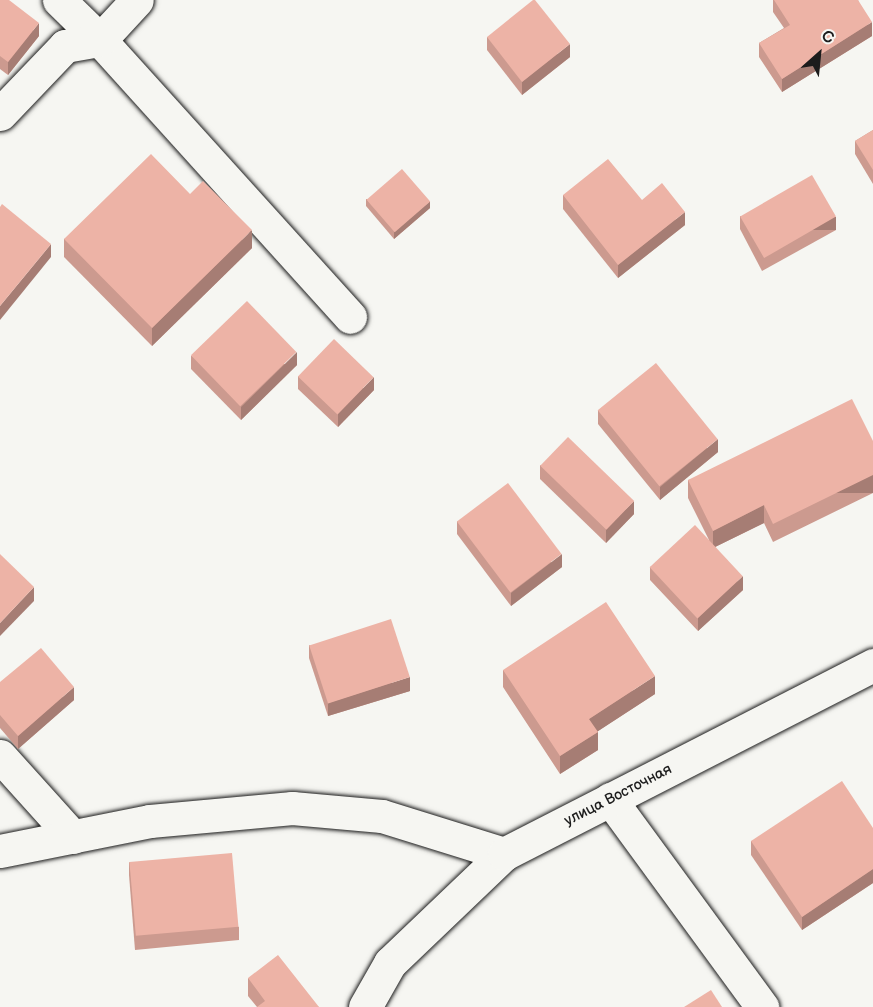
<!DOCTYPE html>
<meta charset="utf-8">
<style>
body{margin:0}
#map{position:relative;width:873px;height:1007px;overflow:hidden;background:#f6f6f2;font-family:"Balsamiq Sans",sans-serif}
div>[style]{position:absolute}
.roads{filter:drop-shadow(0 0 2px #1c1c1c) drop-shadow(0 0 2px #1c1c1c)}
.minor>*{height:33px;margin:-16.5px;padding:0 16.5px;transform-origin:16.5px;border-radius:16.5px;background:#f6f6f2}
.wall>*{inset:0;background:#cc9a8f}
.shaded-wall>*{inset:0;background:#a67d74;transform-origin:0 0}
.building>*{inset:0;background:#edb3a6;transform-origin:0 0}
span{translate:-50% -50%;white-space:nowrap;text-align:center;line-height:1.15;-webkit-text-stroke:5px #f6f6f2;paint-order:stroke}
.street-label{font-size:15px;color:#1c1c1c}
.north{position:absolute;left:789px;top:24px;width:60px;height:60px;-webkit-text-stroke:4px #f6f6f2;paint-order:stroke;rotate:27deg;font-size:16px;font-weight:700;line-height:24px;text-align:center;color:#1c1c1c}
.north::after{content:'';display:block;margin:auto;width:21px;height:27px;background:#1c1c1c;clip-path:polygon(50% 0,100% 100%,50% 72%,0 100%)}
</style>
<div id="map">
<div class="roads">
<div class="minor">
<div style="left:59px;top:0;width:57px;rotate:44.3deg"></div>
<div style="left:100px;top:40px;width:373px;rotate:47.9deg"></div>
<div style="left:0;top:114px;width:94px;rotate:-46.3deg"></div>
<div style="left:65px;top:46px;width:36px;rotate:-10deg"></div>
<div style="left:100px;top:40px;width:54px;rotate:-47.2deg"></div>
<div style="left:0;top:756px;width:109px;rotate:48deg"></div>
<div style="left:610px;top:799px;width:258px;rotate:53.8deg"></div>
<div style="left:0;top:851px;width:153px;rotate:-11.3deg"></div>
<div style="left:150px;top:821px;width:143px;rotate:-5.2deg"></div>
<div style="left:292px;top:808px;width:90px;rotate:5.1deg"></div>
<div style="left:382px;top:816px;width:128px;rotate:17.3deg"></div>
<div style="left:365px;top:1007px;width:51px;rotate:-60.4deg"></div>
<div style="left:390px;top:963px;width:158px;rotate:-43.7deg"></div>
<div style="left:504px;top:854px;width:415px;rotate:-27.1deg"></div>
</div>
</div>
<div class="wall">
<div style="clip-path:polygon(0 0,39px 36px,8px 75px,0 69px)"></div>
<div style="clip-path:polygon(773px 0,858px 0,872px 36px,782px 92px,759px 57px,759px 43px,784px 28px,773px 12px)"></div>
<div style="clip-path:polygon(487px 37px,570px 57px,522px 95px,487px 50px)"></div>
<div style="clip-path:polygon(873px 130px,873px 184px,855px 154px,855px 141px)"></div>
<div style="clip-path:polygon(190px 194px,252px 248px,152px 346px,64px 257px,64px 239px)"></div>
<div style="clip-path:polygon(563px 195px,642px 200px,685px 225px,618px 278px,563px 209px)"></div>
<div style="clip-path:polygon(366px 199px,430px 208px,394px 239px,366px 206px)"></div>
<div style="clip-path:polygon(740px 216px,836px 230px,762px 271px,740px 229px)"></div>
<div style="clip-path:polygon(191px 356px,297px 365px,241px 420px,191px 369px)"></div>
<div style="clip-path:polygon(298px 376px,374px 390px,338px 427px,298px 389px)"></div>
<div style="clip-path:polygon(598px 410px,718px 452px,660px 500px,598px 424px)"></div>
<div style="clip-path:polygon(873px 441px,873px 493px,773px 542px,764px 523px,715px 547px,743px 590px,698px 631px,650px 580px,650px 567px,709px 540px,688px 498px,688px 480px)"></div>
<div style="clip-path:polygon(540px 465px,634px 514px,606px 543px,540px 479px)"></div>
<div style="clip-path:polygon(457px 521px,562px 567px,511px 606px,457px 534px)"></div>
<div style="clip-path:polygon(309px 645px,410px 691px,328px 716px,309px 658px)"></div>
<div style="clip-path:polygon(503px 670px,655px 694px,598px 731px,598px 750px,560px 774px,503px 687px)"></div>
<div style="clip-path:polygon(0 682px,74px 700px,18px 749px,0 728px)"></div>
<div style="clip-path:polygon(873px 828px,873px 883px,802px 930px,751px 855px,751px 841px)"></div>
<div style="clip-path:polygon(129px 862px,239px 927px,239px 940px,135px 950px,129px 875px)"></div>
<div style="clip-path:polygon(248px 978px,319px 1007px,257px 1007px,248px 996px)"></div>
</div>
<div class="shaded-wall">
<div style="clip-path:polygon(872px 22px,872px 36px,782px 92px,782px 79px)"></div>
<div style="clip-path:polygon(39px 23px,39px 36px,8px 75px,8px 62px)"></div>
<div style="clip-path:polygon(570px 44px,570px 57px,522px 95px,522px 82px)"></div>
<div style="clip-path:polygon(430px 201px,430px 208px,394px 239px,394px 232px)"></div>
<div style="clip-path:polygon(685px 212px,685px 225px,618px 278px,618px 265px)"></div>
<div style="left:836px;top:217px;width:13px;height:85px;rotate:90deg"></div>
<div style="clip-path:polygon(252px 230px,252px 248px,152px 346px,152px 328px)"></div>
<div style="clip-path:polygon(51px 244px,51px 257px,0 320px,0 306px)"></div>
<div style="clip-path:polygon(297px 352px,297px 365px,241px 420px,241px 407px)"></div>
<div style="clip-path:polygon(374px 377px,374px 390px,338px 427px,338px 414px)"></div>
<div style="clip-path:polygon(718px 439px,718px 452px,660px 500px,660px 487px)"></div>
<div style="left:873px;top:475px;width:18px;height:111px;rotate:90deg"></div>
<div style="clip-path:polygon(634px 501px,634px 514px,606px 543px,606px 529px)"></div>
<div style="clip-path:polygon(764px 505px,764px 523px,713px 548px,713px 531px)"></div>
<div style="clip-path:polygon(562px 554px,562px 567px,511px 606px,511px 593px)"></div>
<div style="clip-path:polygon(743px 576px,743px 590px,698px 631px,698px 618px)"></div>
<div style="clip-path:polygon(34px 587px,34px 601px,0 636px,0 623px)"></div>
<div style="clip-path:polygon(655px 676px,655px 694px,589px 737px,589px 719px)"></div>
<div style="clip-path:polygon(410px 677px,410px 691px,328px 716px,328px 703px)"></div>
<div style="clip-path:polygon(74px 687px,74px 700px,18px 749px,18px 736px)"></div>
<div style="clip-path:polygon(598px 732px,598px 750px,560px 774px,560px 756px)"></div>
<div style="clip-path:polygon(873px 869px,873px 883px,802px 930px,802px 917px)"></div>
</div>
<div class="building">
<div style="clip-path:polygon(0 0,9px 0,39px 23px,8px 62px,0 56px)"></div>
<div style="clip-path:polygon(533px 0,535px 0,570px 44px,522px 82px,487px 37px)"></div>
<div style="clip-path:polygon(774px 0,858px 0,872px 22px,782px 79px,759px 43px,790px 25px)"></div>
<div style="clip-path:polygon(873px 130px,873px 170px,855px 141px)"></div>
<div style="clip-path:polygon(151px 154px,190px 194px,203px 181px,252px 230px,152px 328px,64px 239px)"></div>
<div style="clip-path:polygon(608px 159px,642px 200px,662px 183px,685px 212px,618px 265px,563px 195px)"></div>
<div style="left:402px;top:169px;width:43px;height:47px;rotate:49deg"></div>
<div style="left:812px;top:175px;width:48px;height:83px;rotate:60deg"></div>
<div style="clip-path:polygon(2px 204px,51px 244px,0 306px,0 207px)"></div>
<div style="left:247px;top:301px;width:71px;height:78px;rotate:46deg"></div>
<div style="left:334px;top:339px;width:55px;height:52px;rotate:44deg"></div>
<div style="left:656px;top:363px;width:98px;height:75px;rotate:51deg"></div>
<div style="clip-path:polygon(852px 399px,873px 441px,873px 475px,773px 524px,764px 505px,713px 531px,688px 480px)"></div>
<div style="left:568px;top:437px;width:92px;height:40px;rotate:44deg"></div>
<div style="left:508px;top:483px;width:89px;height:64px;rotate:53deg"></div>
<div style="left:695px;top:525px;width:70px;height:62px;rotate:47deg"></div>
<div style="clip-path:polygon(0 554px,34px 587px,0 623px)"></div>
<div style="clip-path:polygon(606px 602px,655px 676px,589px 719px,598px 732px,560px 756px,503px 670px)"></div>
<div style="left:391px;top:619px;width:61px;height:86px;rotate:72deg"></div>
<div style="clip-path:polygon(41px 648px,74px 687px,18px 736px,0 715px,0 682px)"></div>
<div style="clip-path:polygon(842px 781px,873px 828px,873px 869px,802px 917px,751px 841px)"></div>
<div style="left:232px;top:853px;width:74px;height:103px;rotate:85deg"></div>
<div style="clip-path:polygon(278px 955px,319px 1007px,257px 1007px,265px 1001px,248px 978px)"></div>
<div style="clip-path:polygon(711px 990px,722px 1007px,684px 1007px)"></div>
</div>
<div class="street-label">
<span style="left:618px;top:795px;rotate:-27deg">улица Восточная</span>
</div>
<div class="north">С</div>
</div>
